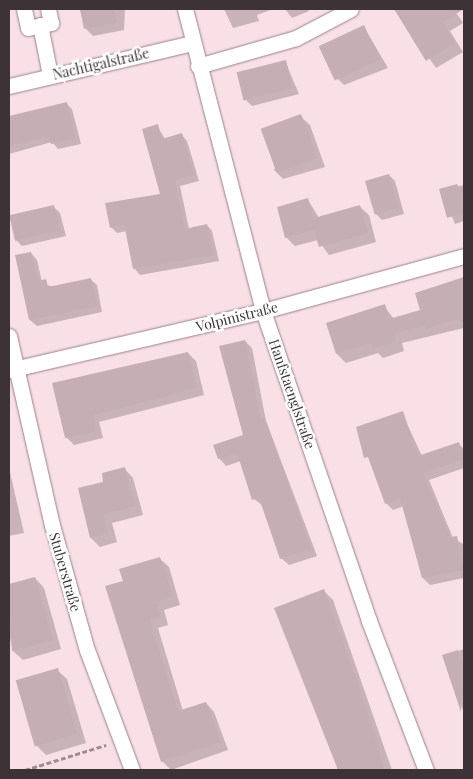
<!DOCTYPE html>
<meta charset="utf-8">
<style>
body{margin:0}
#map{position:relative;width:473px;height:779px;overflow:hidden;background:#f9e0e7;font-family:"Playfair Display",serif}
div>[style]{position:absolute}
.shadow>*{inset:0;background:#0003}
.building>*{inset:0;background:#c6aeb5;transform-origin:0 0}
.path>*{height:3px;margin-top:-1.5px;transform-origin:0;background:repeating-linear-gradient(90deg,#9e8d92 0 5px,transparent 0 7.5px)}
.roads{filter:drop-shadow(0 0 1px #998288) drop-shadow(0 0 1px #998288)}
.street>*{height:15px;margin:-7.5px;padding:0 7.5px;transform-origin:7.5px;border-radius:7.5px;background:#fff}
span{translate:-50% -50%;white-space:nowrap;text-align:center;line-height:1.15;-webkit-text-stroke:5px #fff;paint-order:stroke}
.street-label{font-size:14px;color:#3d3336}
.frame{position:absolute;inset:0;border:10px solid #3d3336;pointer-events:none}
</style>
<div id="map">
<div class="shadow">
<div style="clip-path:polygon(80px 9px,125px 9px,124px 30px,93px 36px,85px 28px)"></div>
<div style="clip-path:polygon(224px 9px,273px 9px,257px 15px,259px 21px,233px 28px)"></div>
<div style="clip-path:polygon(285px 9px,308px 9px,309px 11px,292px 18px)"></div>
<div style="clip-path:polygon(395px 9px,454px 9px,463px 23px,450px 31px,463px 52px,436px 68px)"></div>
<div style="clip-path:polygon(364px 27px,388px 68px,344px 85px,335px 76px)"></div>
<div style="clip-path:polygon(285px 61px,299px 94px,252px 106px,246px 100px)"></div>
<div style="clip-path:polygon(66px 103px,72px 109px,81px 144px,58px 149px,52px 142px,9px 154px,9px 118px)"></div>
<div style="clip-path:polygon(300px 116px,310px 125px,325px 167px,283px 179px,274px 170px)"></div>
<div style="clip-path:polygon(157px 126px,165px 139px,182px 135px,187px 141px,199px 181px,180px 186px,189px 229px,207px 225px,212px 231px,219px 261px,140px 275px,135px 269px,127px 231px,117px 233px,111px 227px,162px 195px)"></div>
<div style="clip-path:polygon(389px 175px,395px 181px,404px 214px,382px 220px,376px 214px)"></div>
<div style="clip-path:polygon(464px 185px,464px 221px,455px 224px,441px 190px)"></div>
<div style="clip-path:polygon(308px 200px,319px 218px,360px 207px,369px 215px,376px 242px,329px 255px,318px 240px,295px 246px,286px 237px)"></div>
<div style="clip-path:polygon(54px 207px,60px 213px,66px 236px,22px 246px,16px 240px,11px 216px)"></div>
<div style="clip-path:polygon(31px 253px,37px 260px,42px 282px,52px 287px,90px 279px,97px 285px,102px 312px,37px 326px,30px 320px)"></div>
<div style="clip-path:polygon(464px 278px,464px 328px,402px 343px,404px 351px,383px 358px,378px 353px,346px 363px,337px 354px,384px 306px,394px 319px,422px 310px,417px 294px)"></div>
<div style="clip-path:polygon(245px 341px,252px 348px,266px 421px,317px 556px,289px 565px,281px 558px,263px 506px,254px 499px,241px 461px,226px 466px,219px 458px,244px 436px)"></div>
<div style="clip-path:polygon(188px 353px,196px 361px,204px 395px,99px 422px,103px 438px,74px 445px,66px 437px,54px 384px)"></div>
<div style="clip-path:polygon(402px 413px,422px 456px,459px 444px,464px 449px,464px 468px,429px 480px,453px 538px,463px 544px,464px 578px,430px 585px,423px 578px,404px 506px,393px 510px,386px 503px)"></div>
<div style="clip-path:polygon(9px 468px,24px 533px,9px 536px)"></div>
<div style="clip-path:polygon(124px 468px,133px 478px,143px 515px,112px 523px,117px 542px,100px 547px,91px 538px,105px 482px)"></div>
<div style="clip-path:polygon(160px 559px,169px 567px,180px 605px,164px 610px,168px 625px,158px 628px,183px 711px,206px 703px,214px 712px,228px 750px,171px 770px,162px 761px,125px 582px)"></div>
<div style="clip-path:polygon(35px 578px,44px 588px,61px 649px,23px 660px,13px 651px,9px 634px,9px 586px)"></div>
<div style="clip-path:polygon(323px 590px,333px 600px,392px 770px,339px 770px,276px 608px)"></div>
<div style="clip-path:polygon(464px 649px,464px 713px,444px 656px)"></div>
<div style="clip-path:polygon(57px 670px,67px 679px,86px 743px,46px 755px,37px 746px,18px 681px)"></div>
</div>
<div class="building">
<div style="clip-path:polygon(80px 9px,114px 9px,117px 22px,84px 29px)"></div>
<div style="clip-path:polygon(394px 9px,464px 9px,443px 22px,455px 43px,426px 61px)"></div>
<div style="left:364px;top:25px;width:38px;height:50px;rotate:65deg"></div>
<div style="left:286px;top:60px;width:29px;height:51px;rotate:76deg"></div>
<div style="clip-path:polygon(67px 102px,75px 138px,51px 144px,49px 136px,9px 146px,9px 116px)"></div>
<div style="left:301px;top:114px;width:47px;height:43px;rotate:70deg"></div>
<div style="clip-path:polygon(158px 124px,162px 139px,182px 133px,194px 175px,175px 180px,185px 229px,207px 224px,214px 255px,133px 269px,124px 224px,110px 228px,105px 203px,160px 194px,142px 129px)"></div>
<div style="left:389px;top:174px;width:35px;height:25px;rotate:74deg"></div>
<div style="clip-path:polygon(457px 184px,459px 188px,464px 187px,464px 213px,447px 218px,439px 189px)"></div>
<div style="clip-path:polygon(308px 198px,314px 218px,360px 205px,368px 233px,319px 247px,314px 230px,285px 238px,277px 207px)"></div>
<div style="left:54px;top:205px;width:26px;height:46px;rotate:77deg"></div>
<div style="clip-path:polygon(31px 252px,38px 281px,46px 279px,48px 287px,91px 278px,97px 306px,29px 320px,15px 255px)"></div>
<div style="clip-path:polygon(464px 277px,464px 322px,455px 319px,426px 329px,425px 325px,394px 334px,396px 342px,373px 349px,371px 343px,336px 354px,326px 323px,385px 304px,389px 319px,420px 310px,415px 293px)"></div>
<div style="clip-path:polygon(245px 340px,261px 420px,265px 418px,311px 549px,280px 559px,259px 498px,252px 500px,237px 453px,218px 459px,213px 445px,243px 435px,219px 346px)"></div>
<div style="clip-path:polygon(188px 352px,197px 388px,93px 415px,96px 431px,65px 438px,52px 383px)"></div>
<div style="clip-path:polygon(403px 411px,418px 456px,459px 442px,464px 459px,423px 473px,450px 537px,457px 536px,463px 570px,422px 578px,400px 498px,385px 504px,368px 457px,364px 458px,356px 427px)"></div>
<div style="clip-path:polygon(125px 467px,135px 506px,103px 514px,108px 533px,90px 538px,78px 488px,103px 482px,102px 473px)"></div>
<div style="clip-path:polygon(160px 557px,173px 596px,156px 602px,160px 616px,150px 620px,178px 711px,206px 702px,221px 742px,161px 762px,105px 586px,123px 581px,119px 569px)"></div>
<div style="clip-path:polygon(35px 577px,53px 640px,12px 651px,9px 584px)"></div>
<div style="clip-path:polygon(324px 589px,358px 684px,385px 770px,338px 770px,274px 608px)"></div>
<div style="clip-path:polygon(458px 650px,464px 668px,461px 712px,442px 655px)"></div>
<div style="left:58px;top:668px;width:69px;height:44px;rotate:74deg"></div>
</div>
<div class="path">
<div style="left:25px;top:770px;width:85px;rotate:-17.2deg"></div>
</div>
<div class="roads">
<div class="street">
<div style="left:24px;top:9px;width:19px;rotate:78deg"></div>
<div style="left:28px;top:28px;width:24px;rotate:-12deg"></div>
<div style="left:51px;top:23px;width:14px;rotate:-102deg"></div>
<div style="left:185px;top:9px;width:312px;rotate:75.5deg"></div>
<div style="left:263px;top:311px;width:328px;rotate:71.1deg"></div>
<div style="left:369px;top:621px;width:160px;rotate:69.1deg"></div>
<div style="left:40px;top:25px;width:51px;rotate:78.7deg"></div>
<div style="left:198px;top:66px;width:102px;rotate:-15.9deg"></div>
<div style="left:296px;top:38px;width:62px;rotate:-27.8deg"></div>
<div style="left:9px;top:86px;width:189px;rotate:-13.2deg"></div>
<div style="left:9px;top:336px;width:194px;rotate:77.2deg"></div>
<div style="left:52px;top:525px;width:130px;rotate:74.4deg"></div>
<div style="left:87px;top:650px;width:128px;rotate:69.4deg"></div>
<div style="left:9px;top:370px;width:261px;rotate:-13.1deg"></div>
<div style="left:263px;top:311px;width:208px;rotate:-15.3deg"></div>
</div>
</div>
<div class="street-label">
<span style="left:101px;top:64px;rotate:-13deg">Nachtigalstraße</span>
<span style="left:237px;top:317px;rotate:-14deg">Volpinistraße</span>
<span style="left:292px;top:394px;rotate:71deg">Hanfstaenglstraße</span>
<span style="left:65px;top:572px;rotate:74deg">Stuberstraße</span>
</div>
<div class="frame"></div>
</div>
